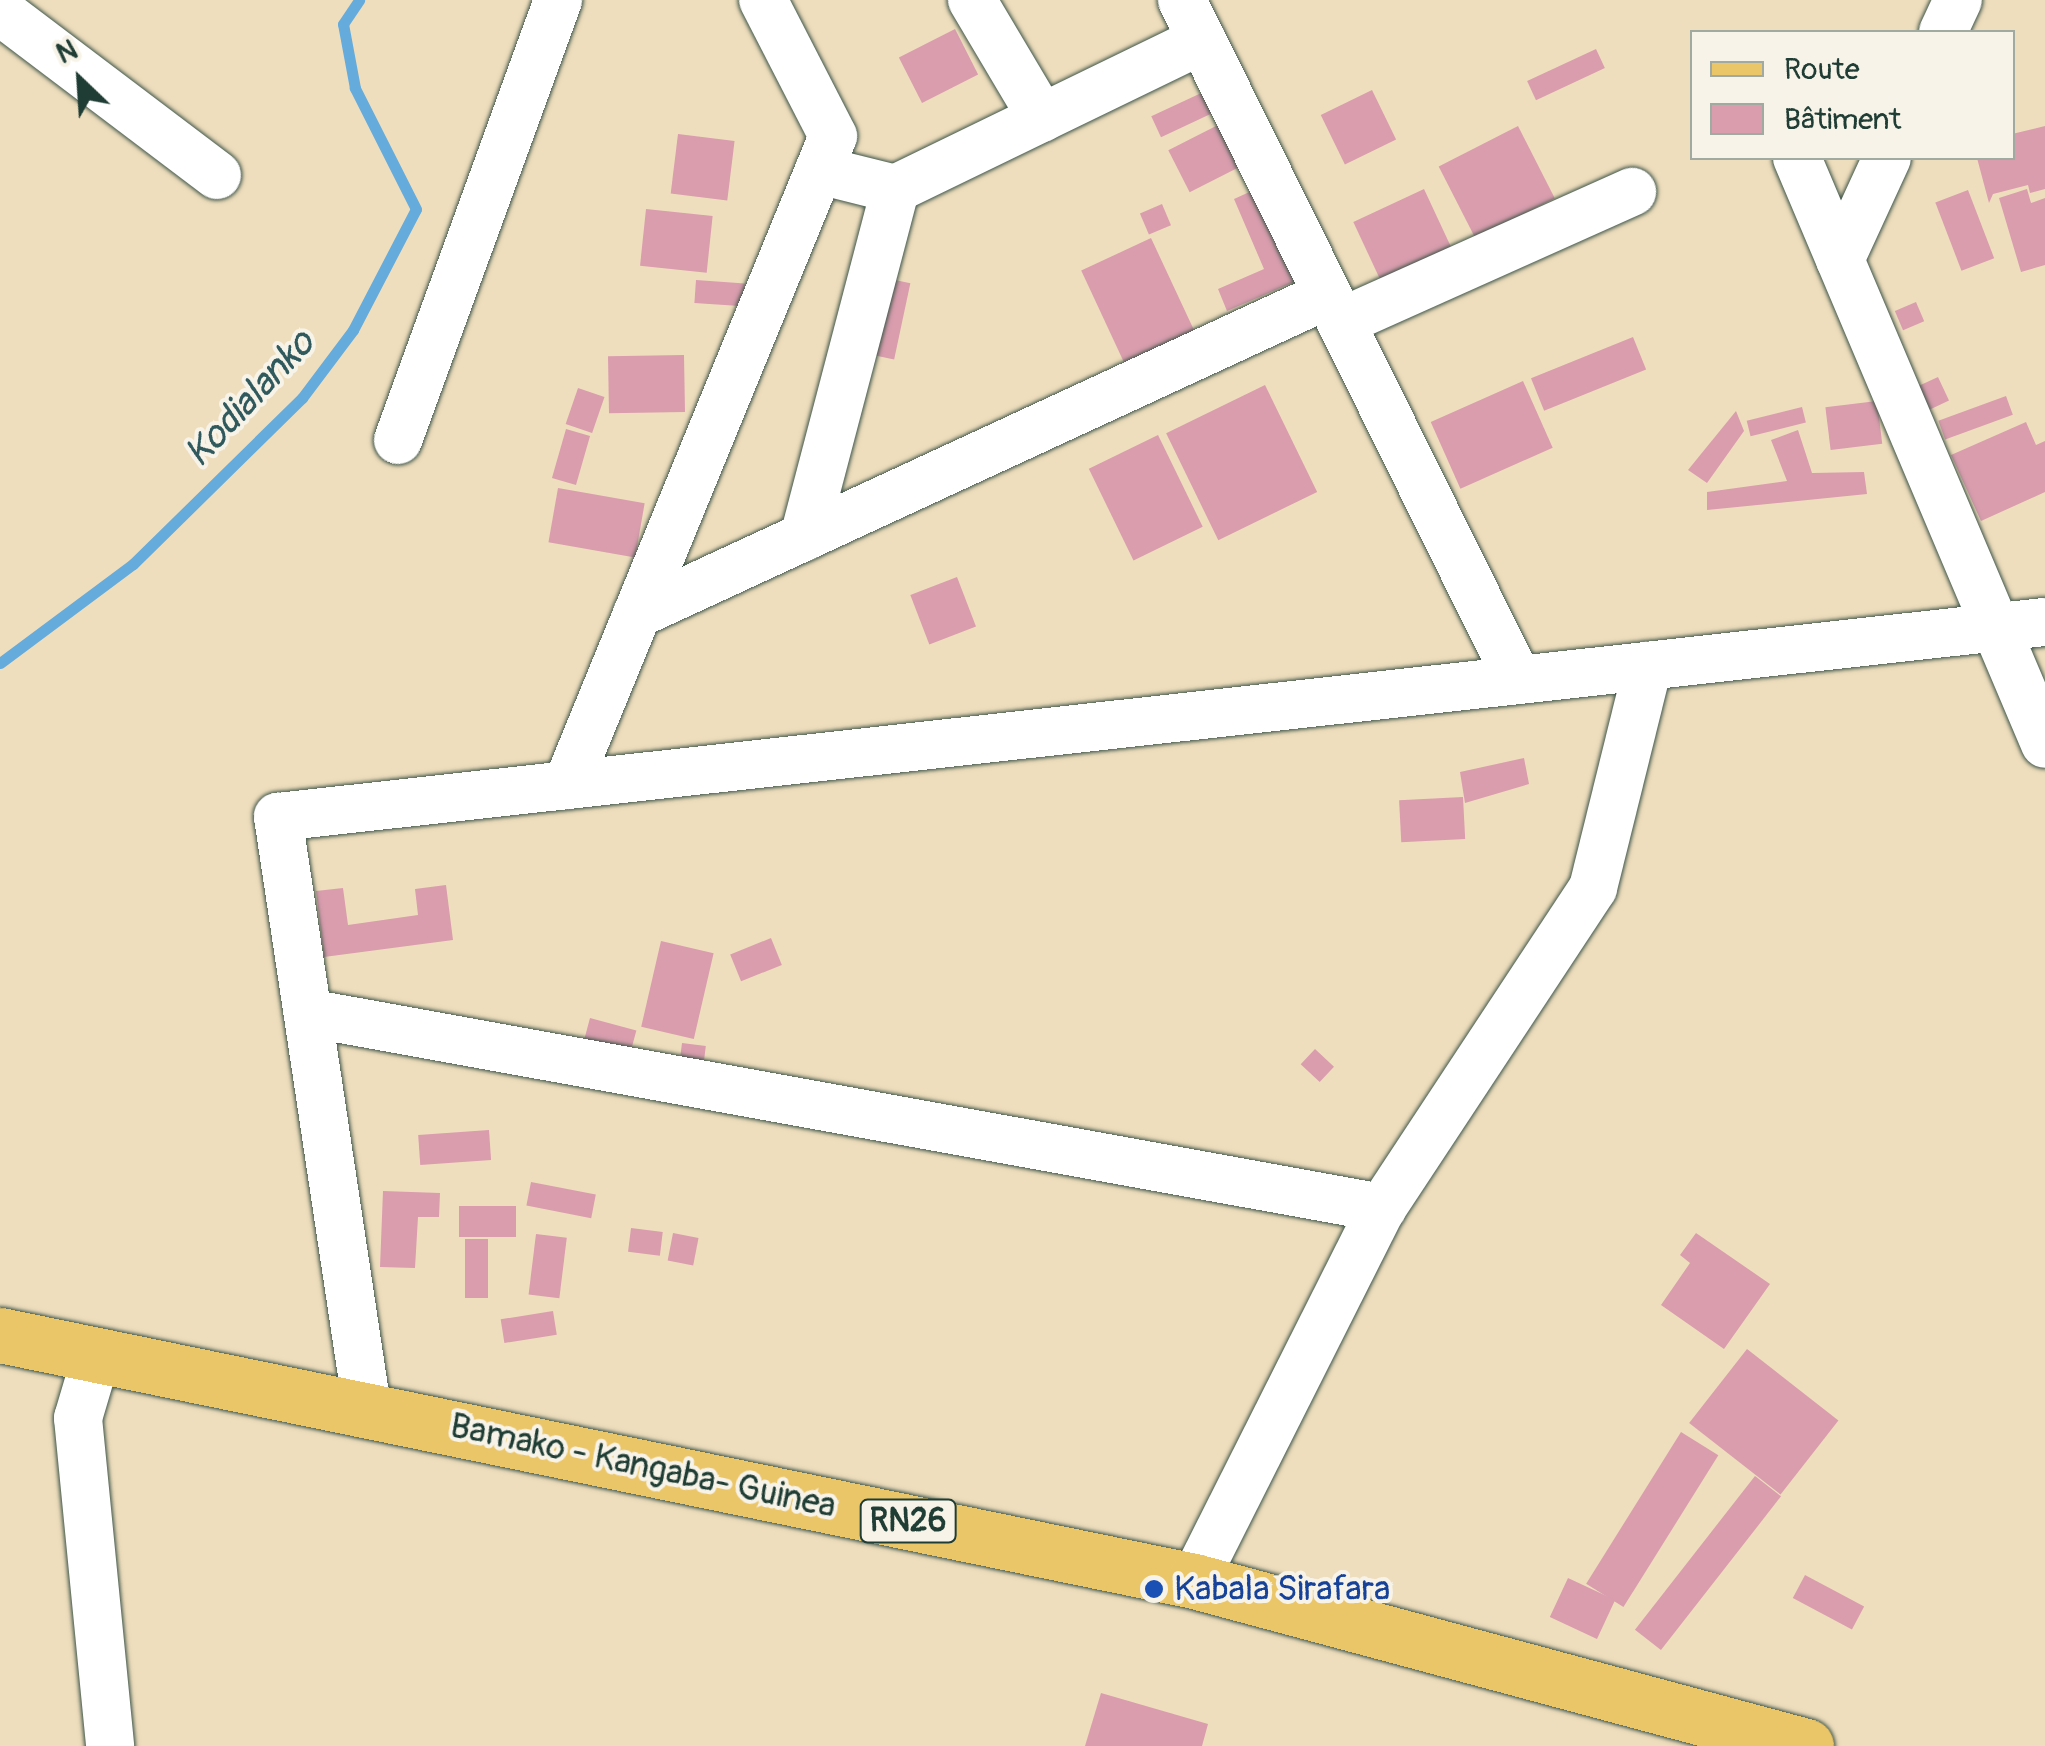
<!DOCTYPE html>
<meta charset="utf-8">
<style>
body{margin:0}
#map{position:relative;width:2045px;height:1746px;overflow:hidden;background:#efdebd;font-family:Pangolin,sans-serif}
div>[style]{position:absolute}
.stream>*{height:11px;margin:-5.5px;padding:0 5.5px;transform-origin:5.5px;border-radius:5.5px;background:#65acdc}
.building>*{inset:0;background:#d99dae;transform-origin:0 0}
.roads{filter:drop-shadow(0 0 2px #3e5549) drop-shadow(0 0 2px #3e5549)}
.minor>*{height:48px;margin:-24px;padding:0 24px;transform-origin:24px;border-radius:24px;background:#fff}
.primary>*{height:55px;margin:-27.5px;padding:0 27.5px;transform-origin:27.5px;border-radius:27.5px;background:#ebc669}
.dots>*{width:28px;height:28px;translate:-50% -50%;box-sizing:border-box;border:5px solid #f7f3e8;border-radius:50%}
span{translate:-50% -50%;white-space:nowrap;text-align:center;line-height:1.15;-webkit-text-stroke:8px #f7f3e8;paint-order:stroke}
.shield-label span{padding:2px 8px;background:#f7f3e8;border:2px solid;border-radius:8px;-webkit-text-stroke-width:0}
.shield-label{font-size:32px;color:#1f3d34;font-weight:700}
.street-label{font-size:35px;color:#1f3d34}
.transit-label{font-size:35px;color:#164399}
.left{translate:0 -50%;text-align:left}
.water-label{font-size:38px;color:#30595e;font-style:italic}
.legend{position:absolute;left:1690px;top:30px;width:325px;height:130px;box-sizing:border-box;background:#f7f3e8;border:2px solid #a1aaa0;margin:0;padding:12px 18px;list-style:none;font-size:30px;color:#1f3d34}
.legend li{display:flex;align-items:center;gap:20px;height:50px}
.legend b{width:50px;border:2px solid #a1aaa0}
.north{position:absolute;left:30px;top:30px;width:100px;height:100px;-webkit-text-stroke:8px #f7f3e8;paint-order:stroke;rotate:335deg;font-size:28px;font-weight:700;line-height:40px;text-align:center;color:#1f3d34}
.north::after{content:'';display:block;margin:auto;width:35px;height:45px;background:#1f3d34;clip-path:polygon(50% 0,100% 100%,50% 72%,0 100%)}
</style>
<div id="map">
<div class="stream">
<div style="left:0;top:663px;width:166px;rotate:-36.7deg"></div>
<div style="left:133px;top:564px;width:237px;rotate:-44.5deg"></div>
<div style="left:302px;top:398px;width:85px;rotate:-53.1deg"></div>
<div style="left:353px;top:330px;width:136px;rotate:-62.5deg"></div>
<div style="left:416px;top:209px;width:136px;rotate:-116.8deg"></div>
<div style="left:355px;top:88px;width:65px;rotate:-100.6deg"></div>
<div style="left:343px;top:24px;width:29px;rotate:-56deg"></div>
</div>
<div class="building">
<div style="left:955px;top:29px;width:51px;height:63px;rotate:63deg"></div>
<div style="left:1596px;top:49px;width:21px;height:76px;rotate:65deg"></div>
<div style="left:1212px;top:88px;width:23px;height:67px;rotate:65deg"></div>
<div style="left:1372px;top:90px;width:55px;height:57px;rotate:64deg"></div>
<div style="left:1220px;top:124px;width:47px;height:58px;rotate:63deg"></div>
<div style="left:1518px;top:126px;width:81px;height:89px;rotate:63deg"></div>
<div style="clip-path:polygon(2045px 126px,2045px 189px,2030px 193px,2028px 185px,1993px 194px,1989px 203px,1977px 158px,2012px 158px,2012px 134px)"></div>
<div style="left:678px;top:134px;width:57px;height:60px;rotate:7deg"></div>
<div style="clip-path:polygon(1256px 189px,1296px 281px,1227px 311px,1218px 289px,1264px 269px,1234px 199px)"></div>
<div style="left:1424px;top:189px;width:79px;height:78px;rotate:65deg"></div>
<div style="clip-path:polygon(2027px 189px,2031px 203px,2045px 198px,2045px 265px,2021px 272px,1999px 198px)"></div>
<div style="left:1968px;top:190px;width:73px;height:35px;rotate:69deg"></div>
<div style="left:1162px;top:204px;width:23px;height:24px;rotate:67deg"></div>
<div style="left:646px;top:209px;width:67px;height:57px;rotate:6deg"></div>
<div style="left:1151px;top:238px;width:103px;height:77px;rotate:65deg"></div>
<div style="left:881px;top:277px;width:30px;height:78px;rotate:12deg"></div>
<div style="left:696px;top:280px;width:49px;height:23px;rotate:4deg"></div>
<div style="left:1916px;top:302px;width:21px;height:23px;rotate:67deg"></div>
<div style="left:1633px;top:337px;width:35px;height:110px;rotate:68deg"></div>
<div style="left:684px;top:355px;width:57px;height:76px;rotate:89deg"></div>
<div style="left:1938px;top:377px;width:26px;height:21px;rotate:65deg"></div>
<div style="left:1523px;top:381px;width:73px;height:101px;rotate:66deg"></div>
<div style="left:1265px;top:385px;width:119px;height:110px;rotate:64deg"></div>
<div style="left:578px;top:388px;width:28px;height:38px;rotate:19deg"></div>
<div style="left:2006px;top:396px;width:20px;height:72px;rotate:70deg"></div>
<div style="left:1877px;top:401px;width:43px;height:52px;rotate:83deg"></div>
<div style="left:1802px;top:407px;width:16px;height:57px;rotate:76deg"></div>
<div style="clip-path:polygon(1736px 411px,1744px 431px,1707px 483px,1688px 470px)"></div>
<div style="clip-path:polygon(2026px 422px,2036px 445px,2045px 441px,2045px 492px,1981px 521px,1951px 455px)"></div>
<div style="left:566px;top:429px;width:25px;height:51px;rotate:16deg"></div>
<div style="clip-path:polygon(1798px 430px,1812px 473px,1864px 472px,1867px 494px,1707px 510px,1707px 492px,1787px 481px,1771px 440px)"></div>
<div style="left:1158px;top:435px;width:102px;height:77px;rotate:64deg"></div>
<div style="left:558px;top:488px;width:88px;height:55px;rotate:10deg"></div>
<div style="left:957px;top:577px;width:53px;height:50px;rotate:69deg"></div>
<div style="clip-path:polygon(1524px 758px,1529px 784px,1465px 803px,1460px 772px)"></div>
<div style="left:1463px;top:797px;width:42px;height:64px;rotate:87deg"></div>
<div style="clip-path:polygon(446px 885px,453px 940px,324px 957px,316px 891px,343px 888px,348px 925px,418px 915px,415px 889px)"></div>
<div style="left:771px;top:938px;width:29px;height:44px;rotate:68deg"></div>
<div style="left:661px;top:941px;width:54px;height:88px;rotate:13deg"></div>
<div style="left:590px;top:1018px;width:48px;height:24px;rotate:15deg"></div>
<div style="left:682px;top:1043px;width:24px;height:23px;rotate:7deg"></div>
<div style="left:1315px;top:1049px;width:26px;height:21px;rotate:43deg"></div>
<div style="left:489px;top:1130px;width:30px;height:71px;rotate:86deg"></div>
<div style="left:531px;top:1182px;width:66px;height:24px;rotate:11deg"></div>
<div style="clip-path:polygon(383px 1191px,440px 1193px,439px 1217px,418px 1217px,415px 1268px,380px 1267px)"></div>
<div style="left:459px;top:1206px;width:57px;height:31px"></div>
<div style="left:631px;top:1228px;width:32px;height:24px;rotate:7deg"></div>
<div style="left:673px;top:1233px;width:26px;height:28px;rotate:11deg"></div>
<div style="clip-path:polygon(1696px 1233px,1770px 1284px,1724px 1349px,1661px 1305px,1690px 1263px,1680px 1255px)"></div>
<div style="left:536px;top:1234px;width:31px;height:61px;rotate:7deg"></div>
<div style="left:465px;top:1239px;width:23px;height:59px"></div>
<div style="left:553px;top:1311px;width:24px;height:53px;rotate:81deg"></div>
<div style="left:1747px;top:1349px;width:116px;height:94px;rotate:38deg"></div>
<div style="left:1681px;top:1432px;width:44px;height:179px;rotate:32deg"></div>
<div style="left:1755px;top:1476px;width:33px;height:195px;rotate:38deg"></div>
<div style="left:1805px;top:1575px;width:67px;height:26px;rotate:28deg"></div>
<div style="left:1568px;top:1578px;width:52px;height:43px;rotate:25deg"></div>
<div style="clip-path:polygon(1101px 1693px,1208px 1724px,1202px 1746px,1085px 1746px)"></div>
</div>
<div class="roads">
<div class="minor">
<div style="left:972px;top:0;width:137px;rotate:59.3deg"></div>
<div style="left:1182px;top:0;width:758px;rotate:63.71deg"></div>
<div style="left:0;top:11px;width:272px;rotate:37.1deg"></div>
<div style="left:1943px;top:32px;width:35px;rotate:-65deg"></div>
<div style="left:1797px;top:158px;width:636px;rotate:67.06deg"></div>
<div style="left:819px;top:170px;width:78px;rotate:14deg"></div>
<div style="left:895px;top:189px;width:341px;rotate:-25.9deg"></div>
<div style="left:1840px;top:260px;width:112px;rotate:-65.3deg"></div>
<div style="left:1341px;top:322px;width:319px;rotate:-24.1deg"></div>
<div style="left:398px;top:440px;width:468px;rotate:-70deg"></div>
<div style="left:804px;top:537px;width:360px;rotate:-75.3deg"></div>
<div style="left:637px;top:614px;width:760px;rotate:-24.81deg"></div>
<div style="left:567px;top:785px;width:701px;rotate:-67.71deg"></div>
<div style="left:833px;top:136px;width:153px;rotate:-117.2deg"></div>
<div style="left:308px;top:1013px;width:1092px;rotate:10.29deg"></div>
<div style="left:97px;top:1354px;width:67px;rotate:106.5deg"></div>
<div style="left:78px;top:1418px;width:330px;rotate:84.4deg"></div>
<div style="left:367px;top:1408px;width:598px;rotate:-98.56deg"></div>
<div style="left:278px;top:817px;width:1778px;rotate:-6.3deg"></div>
<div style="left:1194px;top:1581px;width:418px;rotate:-63.3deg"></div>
<div style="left:1382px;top:1208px;width:383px;rotate:-56.6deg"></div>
<div style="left:1593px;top:888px;width:229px;rotate:-76.1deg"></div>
</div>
<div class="primary">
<div style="left:0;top:1335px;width:1219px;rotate:11.64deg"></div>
<div style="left:1194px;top:1581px;width:634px;rotate:15.09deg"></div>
</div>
</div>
<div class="dots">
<div style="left:1154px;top:1589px;background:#1a4fb4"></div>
</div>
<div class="shield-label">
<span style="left:908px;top:1521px">RN26</span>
</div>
<div class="street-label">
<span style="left:643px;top:1466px;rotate:12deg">Bamako - Kangaba- Guinea</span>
</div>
<div class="transit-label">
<span class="left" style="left:1174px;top:1589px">Kabala Sirafara</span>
</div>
<div class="water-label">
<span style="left:250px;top:399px;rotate:-47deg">Kodialanko</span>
</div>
<ul class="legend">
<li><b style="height:12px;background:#ebc669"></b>Route</li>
<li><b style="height:28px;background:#d99dae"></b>Bâtiment</li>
</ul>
<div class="north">N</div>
</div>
